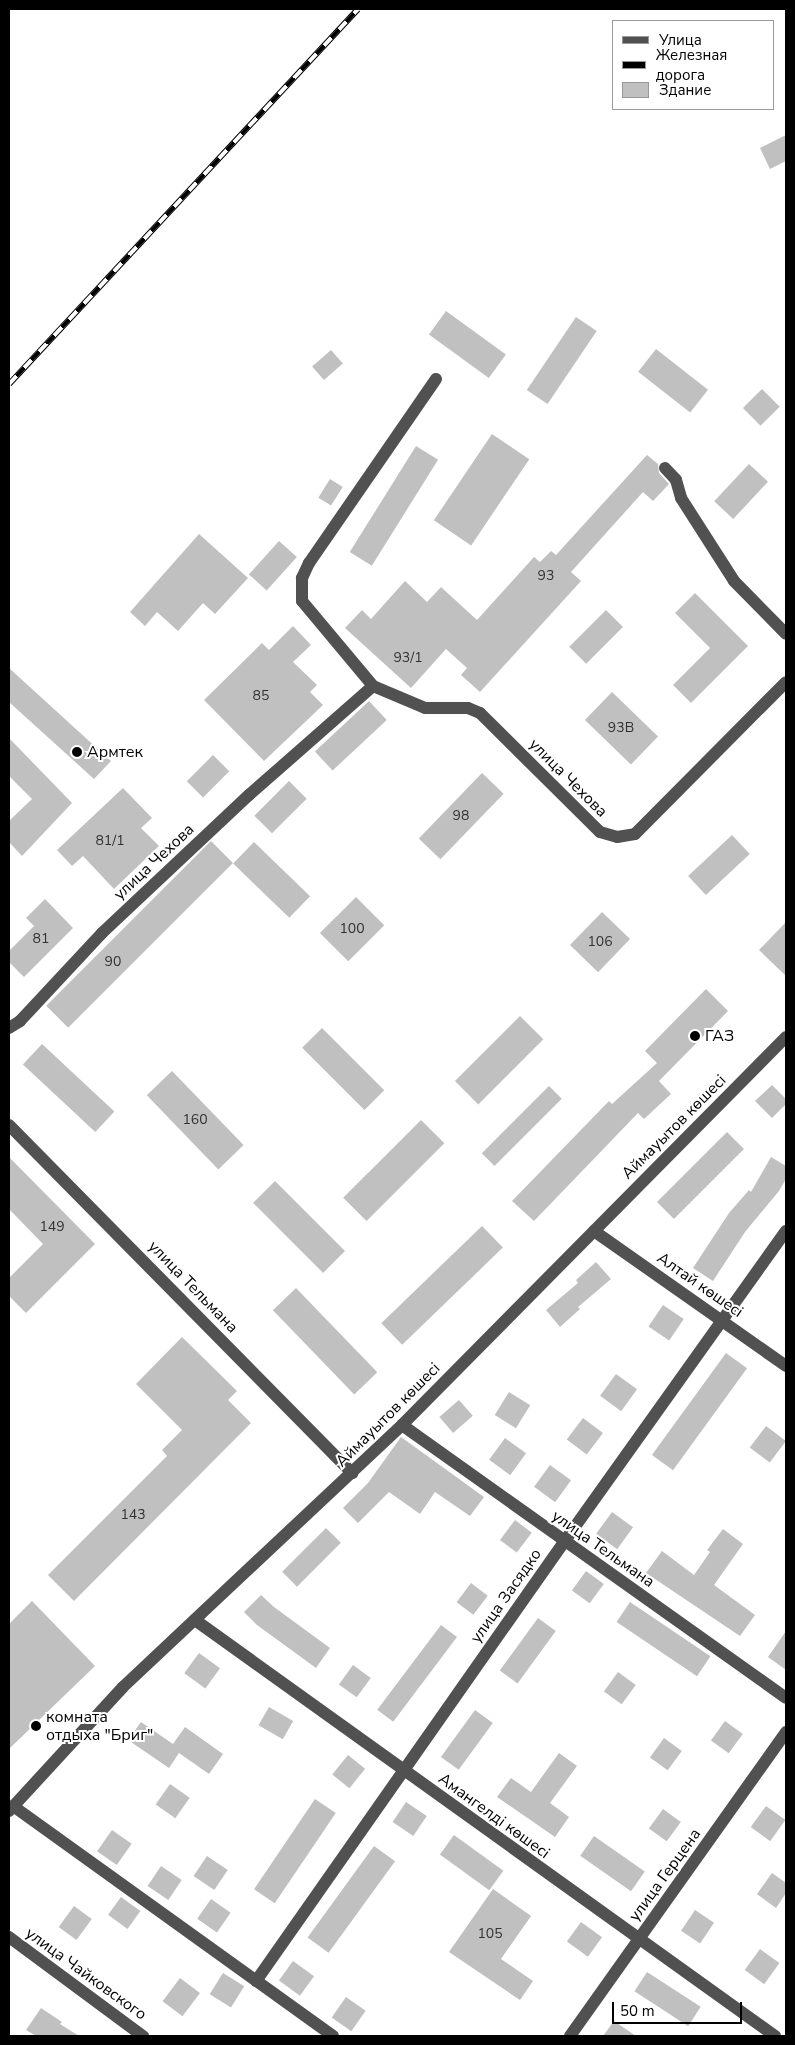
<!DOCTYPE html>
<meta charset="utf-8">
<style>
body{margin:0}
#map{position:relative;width:795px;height:2045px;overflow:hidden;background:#fff;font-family:"Nunito Sans",sans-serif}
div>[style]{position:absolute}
.building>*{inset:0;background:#c0c0c0;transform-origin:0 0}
.minor>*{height:12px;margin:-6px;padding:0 6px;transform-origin:6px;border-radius:6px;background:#515151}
.rail>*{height:5.5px;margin-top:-2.75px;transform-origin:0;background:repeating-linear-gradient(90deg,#fff 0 11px,#000 0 22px);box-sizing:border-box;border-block:1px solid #000}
.dots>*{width:14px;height:14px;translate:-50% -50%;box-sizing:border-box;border:2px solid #fff;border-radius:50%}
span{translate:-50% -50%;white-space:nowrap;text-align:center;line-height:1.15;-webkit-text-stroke:4px #fff;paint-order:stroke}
.number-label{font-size:14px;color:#303030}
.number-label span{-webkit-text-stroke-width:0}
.poi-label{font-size:16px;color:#000}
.left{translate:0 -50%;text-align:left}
.street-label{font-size:16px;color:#000}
.frame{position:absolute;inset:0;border:10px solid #000;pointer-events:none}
.legend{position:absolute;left:612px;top:20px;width:162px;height:90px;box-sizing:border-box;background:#fff;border:1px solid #999;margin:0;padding:6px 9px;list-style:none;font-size:15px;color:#000}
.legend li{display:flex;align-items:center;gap:10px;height:25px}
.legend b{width:25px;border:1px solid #999}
.scale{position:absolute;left:612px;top:2002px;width:130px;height:22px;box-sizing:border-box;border:2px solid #000;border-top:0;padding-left:6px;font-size:15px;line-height:18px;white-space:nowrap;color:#000;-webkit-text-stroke:4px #fff;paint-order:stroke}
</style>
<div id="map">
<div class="building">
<div style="clip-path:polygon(786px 135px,786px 161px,770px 169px,760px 148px)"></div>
<div style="left:446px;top:311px;width:74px;height:29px;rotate:36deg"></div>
<div style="left:576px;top:317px;width:25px;height:88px;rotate:34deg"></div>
<div style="left:656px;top:349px;width:66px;height:29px;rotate:38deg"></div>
<div style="left:331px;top:350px;width:18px;height:25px;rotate:49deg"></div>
<div style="left:762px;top:389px;width:25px;height:27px;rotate:45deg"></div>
<div style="left:492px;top:434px;width:45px;height:104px;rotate:34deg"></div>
<div style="left:416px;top:446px;width:26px;height:125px;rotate:32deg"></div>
<div style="clip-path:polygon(647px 455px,658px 464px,659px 473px,669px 484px,653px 501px,643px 492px,571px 572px,581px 581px,480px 692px,461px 675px,467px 668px,446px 649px,411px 688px,345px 628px,362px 610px,371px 619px,405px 581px,427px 602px,441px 587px,477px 620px,534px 557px,540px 562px,551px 551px,556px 555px)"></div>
<div style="left:749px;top:464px;width:26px;height:51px;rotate:43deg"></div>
<div style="left:330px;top:479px;width:15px;height:22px;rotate:32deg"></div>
<div style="clip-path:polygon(199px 534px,248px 578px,215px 614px,203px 603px,178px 631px,157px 612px,145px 626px,130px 612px)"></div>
<div style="left:279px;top:541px;width:24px;height:45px;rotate:42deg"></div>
<div style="clip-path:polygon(695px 593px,748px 646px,691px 703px,673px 685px,710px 648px,675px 613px)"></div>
<div style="left:606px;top:610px;width:24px;height:52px;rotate:45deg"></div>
<div style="clip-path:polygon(293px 626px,311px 645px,293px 662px,317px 685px,310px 692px,323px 705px,264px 761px,204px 700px,262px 643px,269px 650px)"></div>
<div style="clip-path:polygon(9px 668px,111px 761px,94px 779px,9px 702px)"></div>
<div style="left:612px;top:692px;width:64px;height:39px;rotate:44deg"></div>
<div style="left:369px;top:701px;width:26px;height:74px;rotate:47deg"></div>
<div style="clip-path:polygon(9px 738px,72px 803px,22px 856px,9px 842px,9px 821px,32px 799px,9px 776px)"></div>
<div style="left:213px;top:755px;width:23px;height:37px;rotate:45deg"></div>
<div style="left:482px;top:773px;width:30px;height:91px;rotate:44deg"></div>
<div style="left:289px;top:781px;width:25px;height:49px;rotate:45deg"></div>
<div style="clip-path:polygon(123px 788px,152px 818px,141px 828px,159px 846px,114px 889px,83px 856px,72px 866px,57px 850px)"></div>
<div style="left:732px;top:835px;width:26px;height:60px;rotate:47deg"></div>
<div style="left:211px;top:841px;width:31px;height:233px;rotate:45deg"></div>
<div style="left:254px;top:842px;width:78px;height:30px;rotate:44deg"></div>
<div style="left:356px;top:897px;width:40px;height:51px;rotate:45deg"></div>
<div style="clip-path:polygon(45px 899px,73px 928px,24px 977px,9px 962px,9px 951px,34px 926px,26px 918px)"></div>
<div style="left:602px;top:912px;width:39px;height:46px;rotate:44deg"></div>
<div style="clip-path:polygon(786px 922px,786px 976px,759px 950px)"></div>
<div style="clip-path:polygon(706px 989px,728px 1011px,659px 1081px,671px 1094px,644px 1119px,638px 1113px,534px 1221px,512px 1201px,609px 1101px,612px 1104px,657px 1063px,645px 1051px)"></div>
<div style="left:520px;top:1016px;width:33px;height:92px;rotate:45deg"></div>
<div style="left:322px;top:1028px;width:88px;height:28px;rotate:45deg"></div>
<div style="left:42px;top:1044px;width:99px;height:28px;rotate:43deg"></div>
<div style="left:172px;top:1071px;width:103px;height:35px;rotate:46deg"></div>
<div style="clip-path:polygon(772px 1085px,786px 1099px,786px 1104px,772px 1118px,755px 1101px)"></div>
<div style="left:549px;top:1086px;width:18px;height:95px;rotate:45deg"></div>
<div style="left:421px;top:1120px;width:33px;height:110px;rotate:45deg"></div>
<div style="left:727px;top:1132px;width:24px;height:99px;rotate:45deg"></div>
<div style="clip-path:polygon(9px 1157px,95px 1244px,26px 1313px,9px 1296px,9px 1278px,43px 1244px,9px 1209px)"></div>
<div style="clip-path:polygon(771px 1157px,786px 1166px,786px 1179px,779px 1191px,745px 1232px,713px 1281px,693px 1268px,729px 1213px,749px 1190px,751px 1192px)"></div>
<div style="left:275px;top:1181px;width:99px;height:31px;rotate:45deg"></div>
<div style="left:482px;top:1226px;width:30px;height:140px;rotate:46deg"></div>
<div style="clip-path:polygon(596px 1262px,611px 1279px,578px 1307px,580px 1309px,560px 1327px,546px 1310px,578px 1283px,576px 1280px)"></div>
<div style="left:296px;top:1288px;width:117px;height:32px;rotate:46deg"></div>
<div style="left:663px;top:1305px;width:25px;height:26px;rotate:34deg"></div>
<div style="clip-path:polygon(182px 1337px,237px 1391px,228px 1400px,251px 1423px,74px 1601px,48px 1575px,167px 1456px,162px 1450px,182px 1430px,136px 1384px)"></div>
<div style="left:726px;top:1353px;width:26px;height:126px;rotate:36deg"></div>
<div style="left:616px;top:1374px;width:26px;height:27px;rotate:36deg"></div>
<div style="left:509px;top:1392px;width:25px;height:27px;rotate:32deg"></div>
<div style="left:459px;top:1400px;width:21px;height:26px;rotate:49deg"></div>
<div style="left:583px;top:1418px;width:25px;height:27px;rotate:37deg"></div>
<div style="left:766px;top:1426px;width:25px;height:27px;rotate:37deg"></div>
<div style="clip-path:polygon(401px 1437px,484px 1497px,470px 1516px,435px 1492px,420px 1514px,389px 1492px,358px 1523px,343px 1508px,368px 1483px)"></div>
<div style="left:505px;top:1438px;width:26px;height:27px;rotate:36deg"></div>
<div style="left:550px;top:1465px;width:26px;height:27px;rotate:36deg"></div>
<div style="left:612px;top:1512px;width:26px;height:27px;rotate:36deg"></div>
<div style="left:515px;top:1520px;width:21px;height:25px;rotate:37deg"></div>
<div style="left:326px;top:1528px;width:21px;height:62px;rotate:45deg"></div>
<div style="clip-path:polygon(723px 1529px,743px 1544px,714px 1585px,755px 1615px,740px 1636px,646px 1573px,662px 1551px,694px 1575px,710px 1552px,707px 1550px)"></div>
<div style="left:586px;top:1571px;width:22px;height:24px;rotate:36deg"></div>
<div style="left:471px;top:1583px;width:21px;height:24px;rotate:37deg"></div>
<div style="clip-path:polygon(261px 1595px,274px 1607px,330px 1648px,316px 1668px,257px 1625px,244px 1612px)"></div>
<div style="clip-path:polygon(32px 1601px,95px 1666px,9px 1749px,9px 1624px)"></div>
<div style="left:630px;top:1602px;width:97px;height:24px;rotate:34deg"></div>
<div style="left:538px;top:1618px;width:22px;height:65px;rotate:36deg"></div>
<div style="left:441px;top:1625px;width:20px;height:106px;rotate:37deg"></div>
<div style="clip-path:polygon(786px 1631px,786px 1670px,768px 1657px)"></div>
<div style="left:199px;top:1653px;width:26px;height:25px;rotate:36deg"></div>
<div style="left:353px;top:1665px;width:22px;height:24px;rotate:36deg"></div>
<div style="left:618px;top:1672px;width:22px;height:24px;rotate:36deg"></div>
<div style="left:269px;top:1707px;width:28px;height:21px;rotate:30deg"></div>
<div style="left:475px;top:1710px;width:22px;height:58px;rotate:36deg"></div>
<div style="left:725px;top:1721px;width:22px;height:24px;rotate:36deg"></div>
<div style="clip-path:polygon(141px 1722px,173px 1744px,185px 1727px,223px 1754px,209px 1774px,179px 1753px,169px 1768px,128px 1740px)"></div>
<div style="left:664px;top:1738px;width:22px;height:24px;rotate:36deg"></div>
<div style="clip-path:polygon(559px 1753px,577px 1766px,550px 1803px,569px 1817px,555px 1837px,497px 1797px,511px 1778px,531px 1792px)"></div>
<div style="left:348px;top:1755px;width:22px;height:25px;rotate:39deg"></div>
<div style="left:170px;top:1784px;width:24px;height:25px;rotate:35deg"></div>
<div style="left:315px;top:1799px;width:25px;height:109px;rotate:34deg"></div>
<div style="left:406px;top:1802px;width:25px;height:24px;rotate:34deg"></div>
<div style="left:766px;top:1806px;width:24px;height:26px;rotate:36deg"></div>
<div style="left:663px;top:1809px;width:22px;height:24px;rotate:36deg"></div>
<div style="left:112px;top:1830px;width:24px;height:26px;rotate:35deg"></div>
<div style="left:454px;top:1835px;width:61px;height:24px;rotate:36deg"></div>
<div style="left:594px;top:1836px;width:62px;height:24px;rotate:35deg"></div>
<div style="left:374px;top:1846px;width:26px;height:113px;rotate:36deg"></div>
<div style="left:207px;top:1856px;width:25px;height:24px;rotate:34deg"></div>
<div style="left:161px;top:1866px;width:25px;height:24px;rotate:34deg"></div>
<div style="clip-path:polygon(772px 1873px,786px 1883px,786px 1893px,776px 1908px,757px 1894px)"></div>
<div style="clip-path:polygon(493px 1889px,531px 1916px,501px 1959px,533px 1981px,520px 2000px,449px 1952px)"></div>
<div style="left:121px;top:1897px;width:24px;height:22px;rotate:36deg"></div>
<div style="left:211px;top:1899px;width:24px;height:24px;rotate:35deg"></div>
<div style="left:74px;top:1906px;width:22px;height:26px;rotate:36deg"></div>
<div style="left:695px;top:1910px;width:23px;height:25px;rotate:34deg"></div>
<div style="left:581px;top:1922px;width:26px;height:24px;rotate:36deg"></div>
<div style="left:760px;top:1949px;width:24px;height:26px;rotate:36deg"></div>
<div style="left:293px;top:1961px;width:26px;height:24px;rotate:36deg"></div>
<div style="left:647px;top:1972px;width:64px;height:23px;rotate:33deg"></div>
<div style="left:223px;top:1973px;width:25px;height:25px;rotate:32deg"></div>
<div style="left:180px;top:1978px;width:25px;height:29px;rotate:37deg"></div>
<div style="left:346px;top:1997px;width:24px;height:25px;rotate:35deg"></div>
<div style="clip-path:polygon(41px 2008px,62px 2022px,60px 2024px,79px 2036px,36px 2036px,26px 2030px)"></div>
<div style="clip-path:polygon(614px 2021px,636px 2036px,603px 2036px)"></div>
</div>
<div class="minor">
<div style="left:436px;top:379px;width:224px;rotate:124.6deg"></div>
<div style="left:309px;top:563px;width:17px;rotate:115deg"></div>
<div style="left:302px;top:578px;width:23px;rotate:90deg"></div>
<div style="left:302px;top:601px;width:111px;rotate:50.1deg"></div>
<div style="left:373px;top:686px;width:56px;rotate:22.9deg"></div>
<div style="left:425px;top:708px;width:43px"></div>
<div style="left:468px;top:708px;width:13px;rotate:23deg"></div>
<div style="left:480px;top:713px;width:169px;rotate:44.8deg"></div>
<div style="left:600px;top:832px;width:18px;rotate:16deg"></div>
<div style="left:617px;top:837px;width:18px;rotate:-9deg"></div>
<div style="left:635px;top:834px;width:214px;rotate:-45.2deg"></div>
<div style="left:665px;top:468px;width:16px;rotate:47deg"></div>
<div style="left:676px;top:480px;width:19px;rotate:74deg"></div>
<div style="left:681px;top:498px;width:98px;rotate:57.4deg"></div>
<div style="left:734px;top:581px;width:74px;rotate:45.5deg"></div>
<div style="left:9px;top:1028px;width:13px;rotate:-32deg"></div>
<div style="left:20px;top:1021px;width:120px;rotate:-47deg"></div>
<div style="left:102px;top:933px;width:202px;rotate:-43.2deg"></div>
<div style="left:249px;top:795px;width:165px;rotate:-41.3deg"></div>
<div style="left:9px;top:1125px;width:489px;rotate:45.4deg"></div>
<div style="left:594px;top:1231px;width:235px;rotate:35.1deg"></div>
<div style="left:402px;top:1425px;width:471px;rotate:35.4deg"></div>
<div style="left:195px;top:1620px;width:714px;rotate:35.65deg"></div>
<div style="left:13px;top:1806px;width:394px;rotate:35.7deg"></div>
<div style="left:9px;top:1811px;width:168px;rotate:-47.4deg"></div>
<div style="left:123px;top:1687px;width:383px;rotate:-43.2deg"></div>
<div style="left:402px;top:1425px;width:546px;rotate:-45.3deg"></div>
<div style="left:9px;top:1937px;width:167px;rotate:36.5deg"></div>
<div style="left:256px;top:1981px;width:536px;rotate:-54.95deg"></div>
<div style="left:564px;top:1542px;width:382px;rotate:-54.5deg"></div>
<div style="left:570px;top:2036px;width:373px;rotate:-54.6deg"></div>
</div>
<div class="rail">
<div style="left:9px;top:384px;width:512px;rotate:-47.06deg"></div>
</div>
<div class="dots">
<div style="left:77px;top:752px;background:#000"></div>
<div style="left:695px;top:1036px;background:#000"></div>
<div style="left:36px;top:1726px;background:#000"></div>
</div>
<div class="number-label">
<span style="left:546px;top:576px">93</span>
<span style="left:408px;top:658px">93/1</span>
<span style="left:261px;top:696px">85</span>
<span style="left:621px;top:728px">93В</span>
<span style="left:461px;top:816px">98</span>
<span style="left:110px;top:841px">81/1</span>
<span style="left:352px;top:929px">100</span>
<span style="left:41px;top:939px">81</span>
<span style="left:600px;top:942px">106</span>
<span style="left:113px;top:962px">90</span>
<span style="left:195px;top:1120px">160</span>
<span style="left:52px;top:1227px">149</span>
<span style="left:133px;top:1515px">143</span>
<span style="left:490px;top:1934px">105</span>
</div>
<div class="poi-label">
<span class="left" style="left:87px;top:752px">Армтек</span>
<span class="left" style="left:705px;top:1036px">ГАЗ</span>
<span class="left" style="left:46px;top:1726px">комната<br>отдыха "Бриг"</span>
</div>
<div class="street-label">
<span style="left:568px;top:778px;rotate:45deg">улица Чехова</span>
<span style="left:154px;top:862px;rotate:-43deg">улица Чехова</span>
<span style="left:674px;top:1127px;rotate:-45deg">Аймауытов көшесі</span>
<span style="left:700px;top:1285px;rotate:35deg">Алтай көшесі</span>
<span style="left:193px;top:1287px;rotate:46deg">улица Тельмана</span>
<span style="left:388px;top:1415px;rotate:-45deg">Аймауытов көшесі</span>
<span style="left:603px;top:1549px;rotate:35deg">улица Тельмана</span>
<span style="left:506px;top:1596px;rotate:-55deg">улица Засядко</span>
<span style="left:494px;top:1816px;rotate:36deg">Амангелді көшесі</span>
<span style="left:665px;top:1875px;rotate:-54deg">улица Герцена</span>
<span style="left:86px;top:1974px;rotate:36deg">улица Чайковского</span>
</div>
<div class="frame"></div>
<ul class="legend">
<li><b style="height:6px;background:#515151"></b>Улица</li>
<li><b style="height:6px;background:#000"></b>Железная дорога</li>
<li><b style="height:14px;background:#c0c0c0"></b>Здание</li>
</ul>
<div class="scale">50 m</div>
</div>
